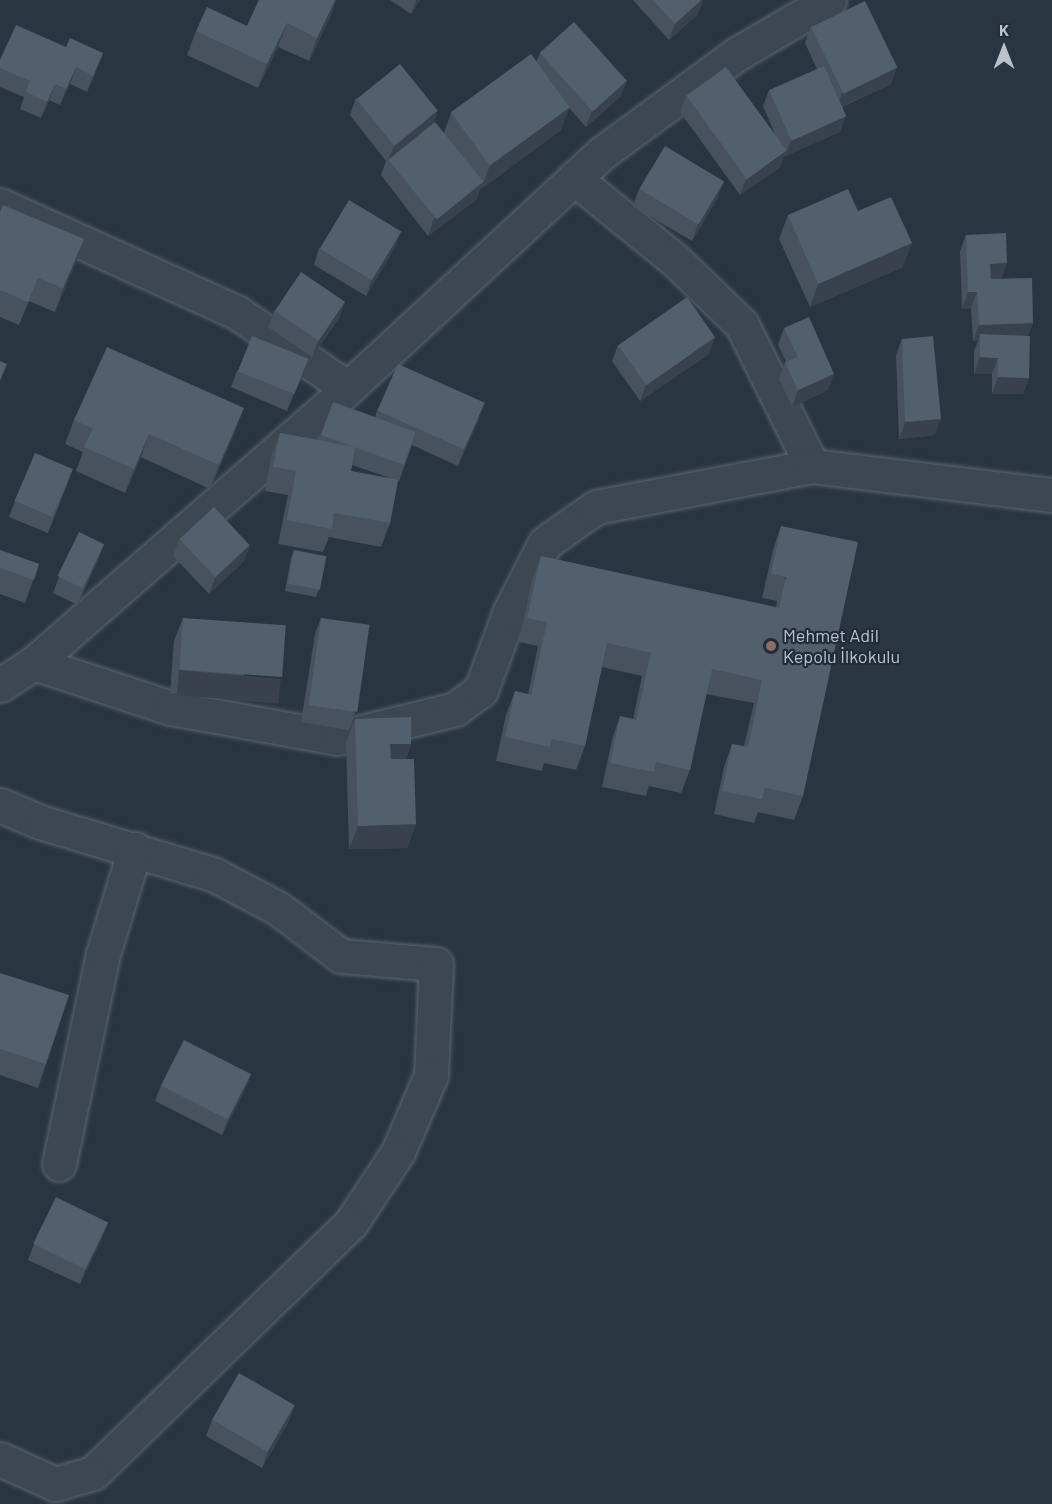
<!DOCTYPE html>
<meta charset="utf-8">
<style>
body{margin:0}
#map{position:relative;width:1052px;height:1504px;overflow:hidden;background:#293642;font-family:Barlow,sans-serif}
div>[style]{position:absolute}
.roads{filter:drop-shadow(0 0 2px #5c656f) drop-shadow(0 0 2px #5c656f)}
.minor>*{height:33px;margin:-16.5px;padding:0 16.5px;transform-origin:16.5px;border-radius:16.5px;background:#3d4752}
.wall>*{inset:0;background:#47525e}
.shaded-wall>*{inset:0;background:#39424c;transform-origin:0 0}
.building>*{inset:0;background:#525f6d;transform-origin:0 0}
.dots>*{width:16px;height:16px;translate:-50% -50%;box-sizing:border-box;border:3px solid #222c38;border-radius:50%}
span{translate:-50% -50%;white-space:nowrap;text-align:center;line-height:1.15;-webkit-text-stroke:4.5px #222c38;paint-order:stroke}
.poi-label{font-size:18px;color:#bbc2cc}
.left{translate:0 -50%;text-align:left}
.north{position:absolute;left:974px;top:18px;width:60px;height:60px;-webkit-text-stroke:4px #222c38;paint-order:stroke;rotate:0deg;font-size:16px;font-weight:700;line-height:24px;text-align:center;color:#bbc2cc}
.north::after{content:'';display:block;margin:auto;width:21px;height:27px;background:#bbc2cc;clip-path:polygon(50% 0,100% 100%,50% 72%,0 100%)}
</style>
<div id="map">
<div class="roads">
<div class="minor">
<div style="left:574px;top:178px;width:130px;rotate:39.1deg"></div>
<div style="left:675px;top:260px;width:93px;rotate:44.1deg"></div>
<div style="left:742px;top:325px;width:157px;rotate:63.6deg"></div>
<div style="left:0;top:205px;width:259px;rotate:24.4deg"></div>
<div style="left:236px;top:312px;width:135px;rotate:34.2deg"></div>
<div style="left:34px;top:663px;width:144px;rotate:18.2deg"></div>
<div style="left:171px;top:708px;width:169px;rotate:10.2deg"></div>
<div style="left:337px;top:738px;width:122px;rotate:-13.8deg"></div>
<div style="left:455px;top:709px;width:32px;rotate:-36deg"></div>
<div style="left:481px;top:690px;width:84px;rotate:-69.8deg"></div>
<div style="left:510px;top:611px;width:76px;rotate:-62.8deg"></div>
<div style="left:545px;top:543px;width:62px;rotate:-35.2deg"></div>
<div style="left:596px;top:507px;width:220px;rotate:-10.7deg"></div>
<div style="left:812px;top:466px;width:242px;rotate:6.9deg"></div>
<div style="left:0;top:685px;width:40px;rotate:-32.9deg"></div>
<div style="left:34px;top:663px;width:398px;rotate:-41.1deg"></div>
<div style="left:334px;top:401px;width:365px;rotate:-42.8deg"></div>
<div style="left:602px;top:153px;width:167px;rotate:-36.3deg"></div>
<div style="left:737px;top:54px;width:107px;rotate:-30.4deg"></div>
<div style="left:0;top:805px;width:43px;rotate:23deg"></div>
<div style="left:40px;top:822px;width:183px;rotate:16.8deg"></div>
<div style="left:215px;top:875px;width:72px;rotate:28deg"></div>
<div style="left:279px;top:909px;width:78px;rotate:37.2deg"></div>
<div style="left:341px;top:956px;width:95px;rotate:4.8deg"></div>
<div style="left:436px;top:964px;width:111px;rotate:92.6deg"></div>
<div style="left:431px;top:1075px;width:84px;rotate:113.2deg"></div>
<div style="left:398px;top:1152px;width:85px;rotate:123.5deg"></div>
<div style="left:351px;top:1223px;width:359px;rotate:135.9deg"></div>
<div style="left:93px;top:1473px;width:40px;rotate:164deg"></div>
<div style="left:55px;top:1484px;width:60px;rotate:-155.6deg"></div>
<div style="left:59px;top:1164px;width:215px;rotate:-78.2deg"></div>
<div style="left:103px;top:954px;width:110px;rotate:-73.1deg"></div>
</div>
</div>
<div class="wall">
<div style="clip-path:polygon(259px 0,336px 0,331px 15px,309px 61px,278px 47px,258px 88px,187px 55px,196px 31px,247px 26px)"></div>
<div style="clip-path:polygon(390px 0,420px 0,411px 14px)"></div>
<div style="clip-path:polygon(633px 0,703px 0,697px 15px,669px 40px)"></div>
<div style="clip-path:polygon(811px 26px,891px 84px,842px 107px,840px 132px,785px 156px,784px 155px,780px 167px,740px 195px,680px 112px,686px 96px,777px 139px,763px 106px,769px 90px,817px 69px,805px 43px)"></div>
<div style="clip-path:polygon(66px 47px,103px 53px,87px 92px,70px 84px,60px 105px,49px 100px,41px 118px,20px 109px,24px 97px,0 87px,0 60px)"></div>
<div style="clip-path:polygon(540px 53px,627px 80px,621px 96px,586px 127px,569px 108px,561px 130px,481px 189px,480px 188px,477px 199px,428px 236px,381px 175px,386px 161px,350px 115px,356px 98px,434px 123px,444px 133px,451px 113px,536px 62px)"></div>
<div style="clip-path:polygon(639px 189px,718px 197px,692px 241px,633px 206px)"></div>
<div style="clip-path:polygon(858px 211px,903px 267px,810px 307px,779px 239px,788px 215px)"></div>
<div style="clip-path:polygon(0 212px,84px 239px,76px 262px,55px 312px,29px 301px,19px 325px,0 317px)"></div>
<div style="clip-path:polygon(401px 231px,395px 247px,366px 296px,314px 265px,319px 248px)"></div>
<div style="clip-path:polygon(966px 235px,1001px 279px,1033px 323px,1028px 335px,1029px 378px,1023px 394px,992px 394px,992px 374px,974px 374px,974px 351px,978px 341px,973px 341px,971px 308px,962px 309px,960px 251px)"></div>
<div style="clip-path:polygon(345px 302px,339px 318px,312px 357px,268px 327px,274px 311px)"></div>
<div style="clip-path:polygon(784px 328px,828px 390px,792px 407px,779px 379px,785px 362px,786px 362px,778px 345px)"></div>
<div style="clip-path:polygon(902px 339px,935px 435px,899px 439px,896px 355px)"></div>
<div style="clip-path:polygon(618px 345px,709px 354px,640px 401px,612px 361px)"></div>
<div style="clip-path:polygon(308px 359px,287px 411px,231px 387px,237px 371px)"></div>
<div style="clip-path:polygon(evenodd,333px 402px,375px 417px,377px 411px,479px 419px,458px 466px,412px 445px,399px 481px,398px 481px,390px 523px,381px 547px,329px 537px,323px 552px,278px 544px,288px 495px,265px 491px,271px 457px,280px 433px,319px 440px,333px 402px,352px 465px,390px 478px,351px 471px,352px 465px)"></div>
<div style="clip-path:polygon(74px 420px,235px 432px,210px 489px,141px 457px,125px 493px,76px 471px,83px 452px,65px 444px)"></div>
<div style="clip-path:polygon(73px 469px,48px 533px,9px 517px,15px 501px)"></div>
<div style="clip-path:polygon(781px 526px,803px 796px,794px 820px,758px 812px,754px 823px,714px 814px,724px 767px,732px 744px,744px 746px,754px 703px,706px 694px,690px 770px,681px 793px,649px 786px,646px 796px,602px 787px,612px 740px,620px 716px,633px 719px,642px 676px,602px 667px,585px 746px,576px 770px,544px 763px,542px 771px,496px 761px,506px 715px,515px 691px,528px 694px,538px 646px,519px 642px,532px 580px,541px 556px,776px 607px,777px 601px,762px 598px,773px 550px)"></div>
<div style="clip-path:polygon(179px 539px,250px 545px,244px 561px,209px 594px,173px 556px)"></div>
<div style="clip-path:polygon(104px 544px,98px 560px,78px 605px,53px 593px,59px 577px)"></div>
<div style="clip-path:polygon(0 550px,39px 564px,25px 603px,0 594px)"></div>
<div style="clip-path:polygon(294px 550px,319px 589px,316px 597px,285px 591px,291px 558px)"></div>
<div style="clip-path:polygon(183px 618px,273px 702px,170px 693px,174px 641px)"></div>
<div style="clip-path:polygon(321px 618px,355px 713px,349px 730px,301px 722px,315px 634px)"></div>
<div style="clip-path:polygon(355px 719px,411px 744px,406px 759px,416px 824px,407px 848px,349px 849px,346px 742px)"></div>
<div style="clip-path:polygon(0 973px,46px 1064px,38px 1088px,0 1075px)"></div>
<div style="clip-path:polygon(251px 1074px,245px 1090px,222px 1135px,155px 1101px,161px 1085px)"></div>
<div style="clip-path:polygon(108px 1222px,102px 1238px,80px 1284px,28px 1260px,34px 1244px)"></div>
<div style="clip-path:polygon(295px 1405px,289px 1421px,262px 1468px,206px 1436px,212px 1420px)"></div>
</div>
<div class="shaded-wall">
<div style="clip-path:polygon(335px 0,336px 0,331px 15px,309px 61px,317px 38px)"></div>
<div style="clip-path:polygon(416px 0,420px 0,411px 14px)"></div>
<div style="clip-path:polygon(701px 0,703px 0,697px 15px,669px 40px,675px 24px)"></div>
<div style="clip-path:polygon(287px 23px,278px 47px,258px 88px,267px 64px)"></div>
<div style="clip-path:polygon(103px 53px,97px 70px,87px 92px,93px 76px)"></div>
<div style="clip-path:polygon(76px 67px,70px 84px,60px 105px,66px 89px)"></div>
<div style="clip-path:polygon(897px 68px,891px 84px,836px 109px,842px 93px)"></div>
<div style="clip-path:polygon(627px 80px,621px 96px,586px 127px,592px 111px)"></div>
<div style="clip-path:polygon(55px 84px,49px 100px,41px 118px,47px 102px)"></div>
<div style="clip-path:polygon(570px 107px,561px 130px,481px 189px,490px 165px)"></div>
<div style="clip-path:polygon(438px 111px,432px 128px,388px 160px,394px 146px)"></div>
<div style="clip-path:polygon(846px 116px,840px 132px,785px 156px,791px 140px)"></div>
<div style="clip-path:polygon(786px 151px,780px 167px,740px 195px,746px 179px)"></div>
<div style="clip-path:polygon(724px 181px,718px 197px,692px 241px,698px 224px)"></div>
<div style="clip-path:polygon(483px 182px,477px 199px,428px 236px,434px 219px)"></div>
<div style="clip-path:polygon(401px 231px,395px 247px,366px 296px,372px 279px)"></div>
<div style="clip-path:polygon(84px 239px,76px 262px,55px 312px,63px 288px)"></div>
<div style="clip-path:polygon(912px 243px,903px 267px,810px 307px,818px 284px)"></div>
<div style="clip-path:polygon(1007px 263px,1001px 280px,985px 280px,990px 264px)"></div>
<div style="clip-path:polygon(968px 292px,977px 292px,971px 308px,962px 309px)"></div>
<div style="clip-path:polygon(345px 302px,339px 318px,312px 357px,318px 341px)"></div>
<div style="clip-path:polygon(1033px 323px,1027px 339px,980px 334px,978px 341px,973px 341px,979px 325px)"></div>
<div style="clip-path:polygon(715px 337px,709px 354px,640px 401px,646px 385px)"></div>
<div style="clip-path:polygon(980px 357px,998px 358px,992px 374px,974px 374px)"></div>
<div style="clip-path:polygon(308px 359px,303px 375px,287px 411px,293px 395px)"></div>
<div style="clip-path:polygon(834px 374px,828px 390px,792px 407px,798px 390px)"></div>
<div style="clip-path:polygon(998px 377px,1029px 378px,1023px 394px,992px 394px)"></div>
<div style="clip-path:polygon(485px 403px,479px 419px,458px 466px,464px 449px)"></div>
<div style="clip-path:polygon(244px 408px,235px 432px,210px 489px,219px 465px)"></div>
<div style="clip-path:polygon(941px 419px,935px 435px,899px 439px,905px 422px)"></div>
<div style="clip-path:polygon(149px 434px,141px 457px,125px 493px,134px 469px)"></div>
<div style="clip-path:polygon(104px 544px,98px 560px,78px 605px,84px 588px)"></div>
<div style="clip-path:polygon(250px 545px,244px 561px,209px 594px,215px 578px)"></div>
<div style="left:179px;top:670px;width:102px;height:25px;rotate:5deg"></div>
<div style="clip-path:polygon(390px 744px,411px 744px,403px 768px,381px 768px)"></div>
<div style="clip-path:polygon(416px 824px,407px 848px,349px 849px,358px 826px)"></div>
<div style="clip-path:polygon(251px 1074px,245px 1090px,222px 1135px,228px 1119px)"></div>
<div style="clip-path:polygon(108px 1222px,102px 1238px,80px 1284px,86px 1268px)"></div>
<div style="clip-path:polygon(295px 1405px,289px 1421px,262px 1468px,268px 1451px)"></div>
</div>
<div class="building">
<div style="clip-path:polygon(259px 0,335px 0,317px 38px,287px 23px,267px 64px,196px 31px,207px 7px,247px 26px)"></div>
<div style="clip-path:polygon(653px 0,701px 0,675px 24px)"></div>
<div style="left:865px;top:1px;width:74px;height:60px;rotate:64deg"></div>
<div style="left:574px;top:22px;width:79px;height:46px;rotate:48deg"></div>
<div style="clip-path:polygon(16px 25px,66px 47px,70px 38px,103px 53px,93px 76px,76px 67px,66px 89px,55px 84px,47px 102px,26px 92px,30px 81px,0 68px,0 60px)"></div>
<div style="left:531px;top:54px;width:66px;height:99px;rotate:54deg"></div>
<div style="left:400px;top:64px;width:60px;height:56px;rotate:51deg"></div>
<div style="left:824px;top:66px;width:55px;height:60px;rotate:66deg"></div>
<div style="left:726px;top:67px;width:103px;height:49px;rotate:54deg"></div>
<div style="left:435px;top:122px;width:77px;height:60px;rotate:51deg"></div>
<div style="left:665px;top:146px;width:69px;height:50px;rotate:31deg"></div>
<div style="clip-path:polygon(848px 189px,858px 211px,891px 197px,912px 243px,818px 284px,788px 215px)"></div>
<div style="left:349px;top:200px;width:61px;height:57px;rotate:31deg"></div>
<div style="clip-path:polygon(3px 205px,84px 239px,63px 288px,38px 278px,28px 302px,0 290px,0 212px)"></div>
<div style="clip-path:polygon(1006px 233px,1007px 263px,990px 264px,991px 279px,1032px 278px,1033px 323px,979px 325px,977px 292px,968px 292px,966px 235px)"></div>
<div style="left:301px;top:272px;width:53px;height:47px;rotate:34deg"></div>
<div style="left:687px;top:297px;width:49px;height:84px;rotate:55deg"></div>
<div style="clip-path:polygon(809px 317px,834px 374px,798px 390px,785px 362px,798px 357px,784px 328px)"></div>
<div style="clip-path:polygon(980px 334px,1030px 336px,1029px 378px,998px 377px,998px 358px,980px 357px)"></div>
<div style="left:252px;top:336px;width:61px;height:38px;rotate:22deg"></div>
<div style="clip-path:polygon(933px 336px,941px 419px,905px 422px,902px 339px)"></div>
<div style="clip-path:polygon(107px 347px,244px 408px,219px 465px,149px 434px,134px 469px,84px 447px,93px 429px,74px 420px)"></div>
<div style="clip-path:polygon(0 361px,7px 364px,0 381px)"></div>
<div style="left:398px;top:364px;width:95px;height:51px;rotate:24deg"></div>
<div style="left:333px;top:402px;width:88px;height:35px;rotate:20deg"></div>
<div style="clip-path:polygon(280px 433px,355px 447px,351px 471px,398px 480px,390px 523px,334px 513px,332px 529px,287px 520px,296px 471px,273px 467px)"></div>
<div style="left:35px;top:453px;width:41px;height:52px;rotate:23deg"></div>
<div style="left:214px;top:507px;width:52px;height:47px;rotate:47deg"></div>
<div style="clip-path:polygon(781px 526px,858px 542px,803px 796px,765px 788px,762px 799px,722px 791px,732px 744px,748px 747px,762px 680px,712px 669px,690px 770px,656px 762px,654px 772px,610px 763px,620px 716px,636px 720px,651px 653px,607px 643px,585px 746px,552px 739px,550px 747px,505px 737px,515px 691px,531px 695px,547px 622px,527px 618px,541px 556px,779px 608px,786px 577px,771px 574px)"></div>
<div style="left:79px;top:532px;width:28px;height:49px;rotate:26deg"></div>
<div style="clip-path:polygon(0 550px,39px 564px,34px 580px,0 568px)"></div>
<div style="left:294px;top:550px;width:33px;height:34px;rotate:11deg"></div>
<div style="left:183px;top:618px;width:103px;height:52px;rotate:4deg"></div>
<div style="left:321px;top:618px;width:49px;height:88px;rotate:8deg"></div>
<div style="clip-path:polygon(411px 717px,411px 744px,390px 744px,391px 759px,414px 759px,416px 824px,358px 826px,355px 719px)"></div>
<div style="clip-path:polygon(0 973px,69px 995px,46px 1064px,0 1049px)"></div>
<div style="left:184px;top:1040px;width:75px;height:51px;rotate:27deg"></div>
<div style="left:56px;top:1197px;width:58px;height:52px;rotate:26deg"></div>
<div style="left:239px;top:1373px;width:64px;height:54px;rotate:30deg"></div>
</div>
<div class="dots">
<div style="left:771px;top:646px;background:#8d6e63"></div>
</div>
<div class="poi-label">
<span class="left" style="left:783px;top:646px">Mehmet Adil<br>Kepolu İlkokulu</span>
</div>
<div class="north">K</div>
</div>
